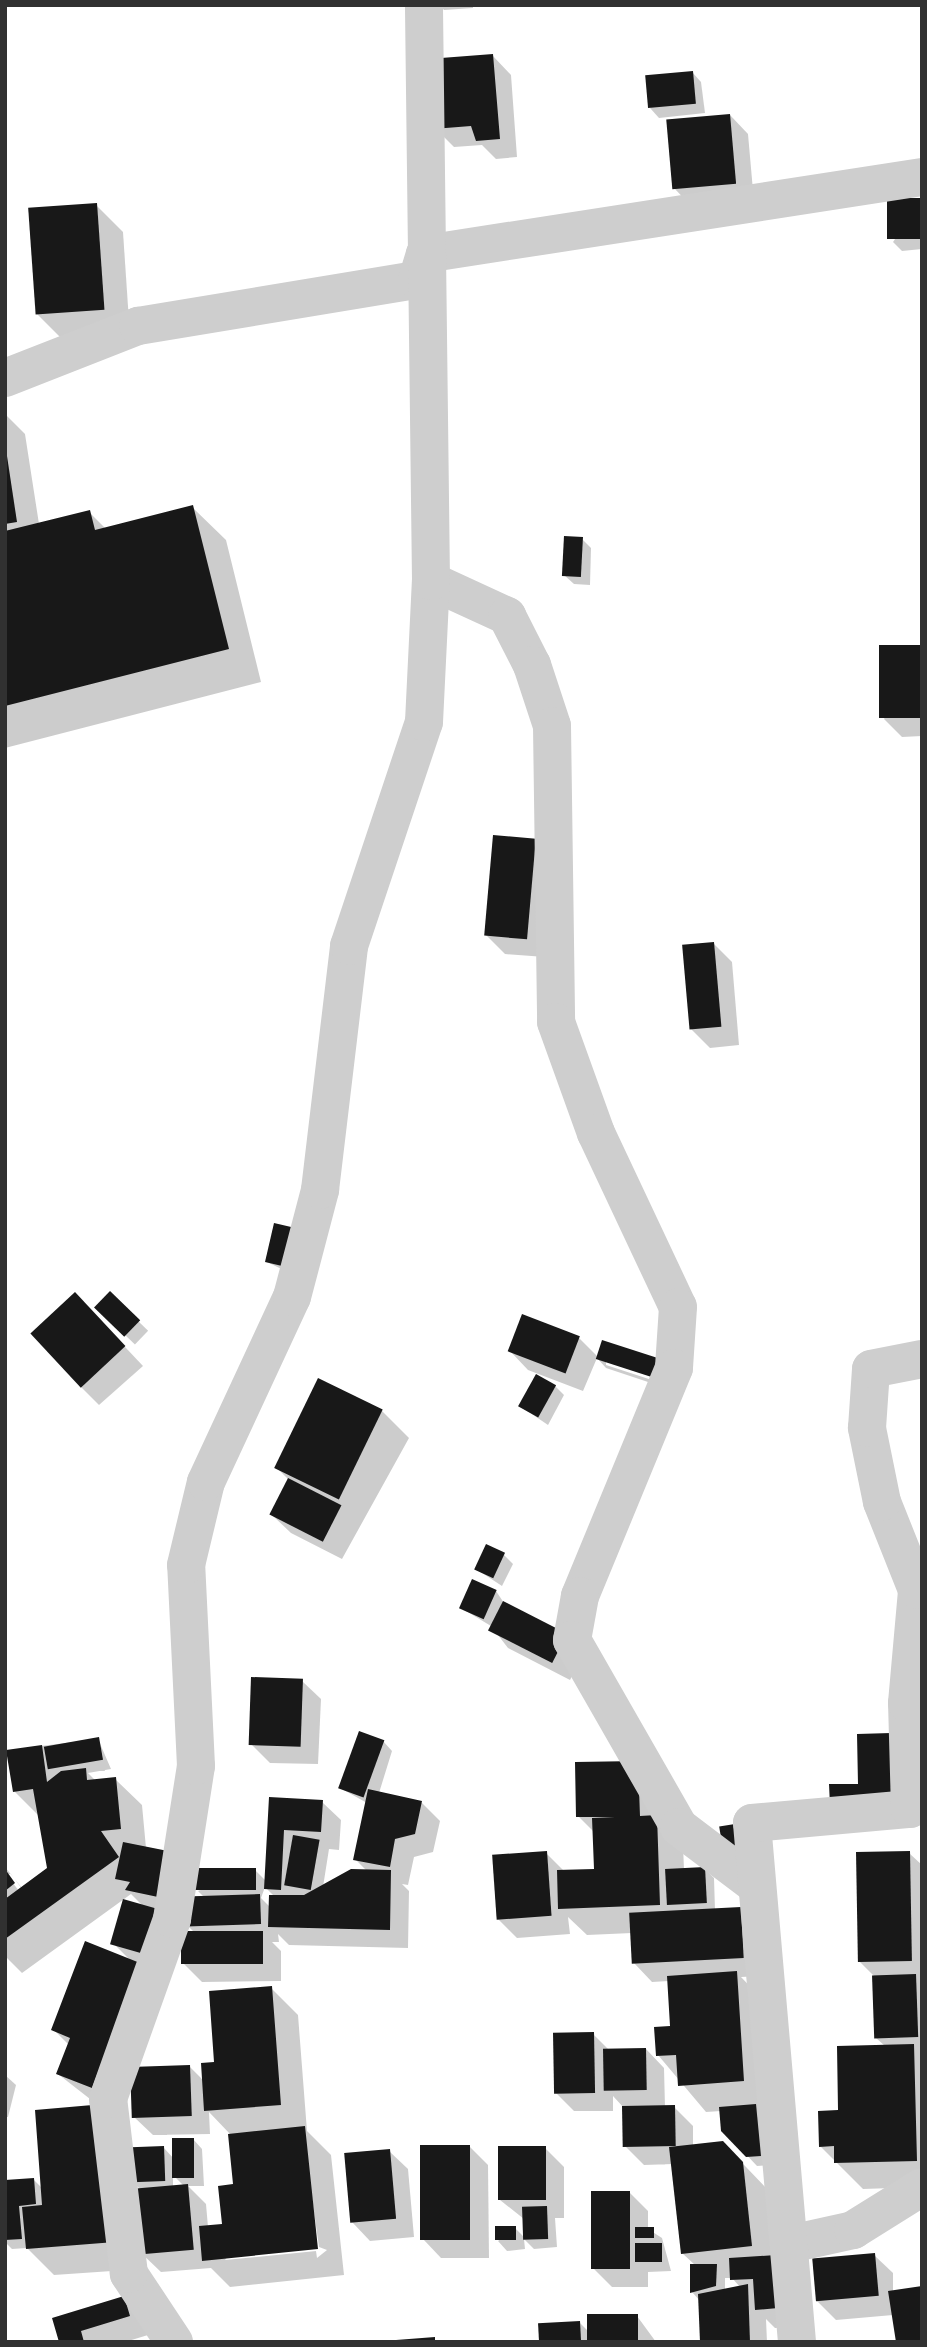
<!DOCTYPE html>
<style>
body{margin:0}
#map{position:relative;width:927px;height:2347px;overflow:hidden;background:#fff;font-family:"Source Sans 3",sans-serif}
div>[style]{position:absolute}
.shadow>*{inset:0;background:#0003;transform-origin:0 0}
.building>*{inset:0;background:#181818;transform-origin:0 0}
.minor>*{height:38px;margin:-19px;padding:0 19px;transform-origin:19px;border-radius:19px;background:#cecece}
span{translate:-50% -50%;white-space:nowrap;text-align:center;line-height:1.15;-webkit-text-stroke:7px #fff;paint-order:stroke}
.frame{position:absolute;inset:0;border:7px solid #313131;pointer-events:none}
</style>
<div id="map">
<div class="shadow">
<div style="clip-path:polygon(439px 5px,473px 5px,473px 8px,444px 10px)"></div>
<div style="clip-path:polygon(493px 56px,511px 75px,517px 157px,496px 159px,482px 145px,454px 147px,435px 128px)"></div>
<div style="clip-path:polygon(692px 72px,701px 82px,705px 113px,659px 118px,650px 108px)"></div>
<div style="clip-path:polygon(730px 115px,748px 134px,754px 202px,692px 207px,674px 188px)"></div>
<div style="clip-path:polygon(922px 199px,922px 249px,902px 251px,893px 242px)"></div>
<div style="clip-path:polygon(96px 205px,123px 232px,130px 336px,64px 341px,37px 314px)"></div>
<div style="clip-path:polygon(5px 414px,25px 434px,39px 524px,89px 512px,106px 529px,192px 507px,226px 540px,261px 682px,5px 748px)"></div>
<div style="clip-path:polygon(582px 539px,591px 548px,590px 585px,574px 584px,564px 575px)"></div>
<div style="clip-path:polygon(922px 647px,922px 736px,902px 737px,884px 719px)"></div>
<div style="clip-path:polygon(536px 840px,545px 957px,505px 954px,486px 935px)"></div>
<div style="clip-path:polygon(713px 943px,732px 962px,739px 1045px,710px 1048px,691px 1029px)"></div>
<div style="clip-path:polygon(276px 1225px,294px 1275px,267px 1262px)"></div>
<div style="left:110px;top:1294px;width:53px;height:19px;rotate:44deg"></div>
<div style="clip-path:polygon(93px 1313px,143px 1366px,99px 1405px,81px 1387px)"></div>
<div style="clip-path:polygon(evenodd,523px 1317px,579px 1338px,598px 1357px,603px 1342px,659px 1361px,668px 1370px,663px 1387px,606px 1368px,597px 1358px,583px 1391px,528px 1370px,510px 1351px,523px 1317px,606px 1361px,662px 1380px,661px 1383px,606px 1365px,606px 1361px)"></div>
<div style="clip-path:polygon(555px 1386px,564px 1395px,548px 1425px,520px 1406px)"></div>
<div style="clip-path:polygon(382px 1411px,409px 1438px,342px 1559px,291px 1533px,272px 1515px,289px 1480px,277px 1468px)"></div>
<div style="clip-path:polygon(504px 1555px,513px 1564px,502px 1586px,476px 1569px)"></div>
<div style="clip-path:polygon(496px 1591px,504px 1603px,584px 1653px,570px 1680px,508px 1648px,491px 1626px,461px 1608px)"></div>
<div style="clip-path:polygon(302px 1681px,321px 1699px,318px 1764px,270px 1763px,251px 1744px)"></div>
<div style="clip-path:polygon(evenodd,98px 1739px,111px 1769px,88px 1773px,96px 1781px,115px 1779px,142px 1805px,146px 1848px,167px 1853px,136px 2068px,189px 2066px,204px 2081px,271px 1988px,298px 2015px,307px 2131px,331px 2155px,344px 2275px,230px 2287px,211px 2268px,161px 2272px,139px 2251px,141px 2269px,54px 2275px,27px 2248px,12px 2249px,5px 2242px,5px 2181px,33px 2179px,43px 2189px,99px 2106px,58px 2074px,69px 2045px,53px 2029px,130px 1960px,113px 1943px,144px 1907px,131px 1894px,22px 1973px,5px 1956px,5px 1867px,22px 1888px,48px 1869px,40px 1817px,15px 1792px,41px 1746px,98px 1739px,6px 1874px,11px 1874px,22px 1889px,19px 1891px,6px 1874px,98px 1739px,133px 2078px,134px 2117px,153px 2135px,210px 2134px,209px 2112px,230px 2134px,235px 2186px,224px 2226px,208px 2227px,206px 2204px,188px 2186px,204px 2186px,202px 2149px,193px 2139px,174px 2159px,164px 2148px,131px 2149px,119px 2114px,133px 2078px,98px 1739px,306px 2155px,319px 2247px,327px 2250px,317px 2258px,316px 2251px,225px 2260px,306px 2155px,98px 1739px,173px 2175px,184px 2186px,173px 2188px,173px 2175px,98px 1739px,134px 2183px,144px 2193px,135px 2194px,134px 2183px)"></div>
<div style="clip-path:polygon(evenodd,383px 1741px,392px 1751px,379px 1793px,422px 1803px,440px 1821px,433px 1852px,414px 1857px,408px 1885px,402px 1884px,409px 1891px,408px 1948px,289px 1945px,278px 1934px,279px 1942px,272px 1942px,281px 1951px,281px 1981px,202px 1982px,183px 1963px,195px 1933px,188px 1926px,205px 1898px,198px 1891px,255px 1870px,266px 1881px,271px 1799px,322px 1802px,341px 1820px,339px 1850px,329px 1849px,323px 1887px,368px 1872px,355px 1859px,367px 1803px,342px 1789px,383px 1741px,265px 1887px,274px 1896px,271px 1908px,261px 1898px,265px 1887px)"></div>
<div style="clip-path:polygon(638px 1763px,683px 1844px,684px 1870px,705px 1869px,714px 1878px,715px 1910px,740px 1909px,761px 1976px,741px 1977px,763px 2000px,770px 2165px,757px 2166px,723px 2130px,721px 2111px,706px 2112px,658px 2055px,671px 2027px,669px 1981px,652px 1982px,634px 1963px,632px 1933px,587px 1935px,568px 1917px,570px 1934px,517px 1938px,498px 1919px,546px 1853px,565px 1872px,595px 1871px,594px 1832px,578px 1816px)"></div>
<div style="clip-path:polygon(909px 1853px,922px 1865px,922px 2187px,863px 2189px,820px 2146px,885px 2046px,876px 2038px,874px 1976px,859px 1961px)"></div>
<div style="clip-path:polygon(evenodd,593px 2034px,610px 2051px,646px 2049px,664px 2068px,665px 2107px,674px 2107px,693px 2126px,693px 2146px,723px 2143px,769px 2191px,796px 2327px,775px 2328px,766px 2319px,767px 2342px,702px 2342px,700px 2301px,692px 2292px,695px 2265px,682px 2253px,673px 2164px,644px 2165px,625px 2146px,624px 2108px,613px 2096px,613px 2111px,574px 2111px,555px 2092px,593px 2034px,725px 2278px,732px 2278px,740px 2287px,725px 2290px,725px 2278px)"></div>
<div style="clip-path:polygon(5px 2075px,16px 2085px,8px 2117px,5px 2117px)"></div>
<div style="clip-path:polygon(469px 2146px,488px 2165px,489px 2258px,441px 2258px,423px 2239px)"></div>
<div style="clip-path:polygon(545px 2148px,564px 2167px,564px 2218px,555px 2218px,557px 2247px,534px 2249px,524px 2239px,525px 2249px,507px 2251px,498px 2241px,515px 2228px,525px 2238px,524px 2219px,500px 2200px)"></div>
<div style="clip-path:polygon(389px 2151px,408px 2169px,414px 2237px,370px 2241px,352px 2222px)"></div>
<div style="clip-path:polygon(629px 2192px,648px 2211px,648px 2229px,662px 2238px,671px 2271px,648px 2272px,648px 2287px,612px 2287px,593px 2268px)"></div>
<div style="clip-path:polygon(874px 2255px,893px 2273px,893px 2315px,836px 2320px,817px 2301px)"></div>
<div style="clip-path:polygon(124px 2298px,148px 2335px,125px 2342px,61px 2342px)"></div>
<div style="clip-path:polygon(637px 2316px,656px 2342px,540px 2342px,580px 2323px,589px 2332px)"></div>
</div>
<div class="building">
<div style="clip-path:polygon(493px 54px,500px 139px,476px 141px,471px 126px,433px 129px,428px 59px)"></div>
<div style="left:693px;top:71px;width:33px;height:48px;rotate:85deg"></div>
<div style="left:730px;top:114px;width:70px;height:64px;rotate:85deg"></div>
<div style="left:922px;top:198px;width:41px;height:35px;rotate:90deg"></div>
<div style="left:97px;top:203px;width:107px;height:69px;rotate:86deg"></div>
<div style="clip-path:polygon(7px 456px,17px 522px,5px 524px,5px 457px)"></div>
<div style="clip-path:polygon(193px 505px,229px 649px,5px 706px,5px 531px,90px 510px,95px 530px)"></div>
<div style="left:564px;top:536px;width:19px;height:40px;rotate:3deg"></div>
<div style="left:922px;top:645px;width:73px;height:43px;rotate:90deg"></div>
<div style="left:493px;top:835px;width:43px;height:101px;rotate:5deg"></div>
<div style="left:714px;top:942px;width:85px;height:32px;rotate:85deg"></div>
<div style="left:274px;top:1223px;width:22px;height:40px;rotate:13deg"></div>
<div style="left:110px;top:1291px;width:42px;height:23px;rotate:44deg"></div>
<div style="left:75px;top:1292px;width:74px;height:61px;rotate:47deg"></div>
<div style="left:522px;top:1314px;width:62px;height:40px;rotate:21deg"></div>
<div style="left:602px;top:1340px;width:61px;height:20px;rotate:18deg"></div>
<div style="left:536px;top:1374px;width:23px;height:37px;rotate:29deg"></div>
<div style="left:318px;top:1378px;width:72px;height:100px;rotate:26deg"></div>
<div style="left:288px;top:1478px;width:60px;height:41px;rotate:27deg"></div>
<div style="left:486px;top:1544px;width:21px;height:28px;rotate:25deg"></div>
<div style="left:472px;top:1579px;width:27px;height:32px;rotate:24deg"></div>
<div style="left:503px;top:1601px;width:72px;height:33px;rotate:27deg"></div>
<div style="left:251px;top:1677px;width:52px;height:68px;rotate:2deg"></div>
<div style="left:359px;top:1731px;width:27px;height:61px;rotate:20deg"></div>
<div style="clip-path:polygon(891px 1733px,893px 1804px,830px 1806px,829px 1784px,858px 1784px,857px 1734px)"></div>
<div style="left:99px;top:1737px;width:23px;height:56px;rotate:80deg"></div>
<div style="clip-path:polygon(42px 1745px,47px 1782px,61px 1771px,86px 1768px,87px 1780px,116px 1777px,121px 1829px,101px 1831px,119px 1857px,5px 1939px,5px 1899px,47px 1868px,33px 1789px,13px 1792px,6px 1750px)"></div>
<div style="clip-path:polygon(638px 1761px,640px 1816px,657px 1815px,660px 1905px,558px 1909px,557px 1870px,594px 1869px,592px 1818px,615px 1817px,576px 1817px,575px 1762px)"></div>
<div style="clip-path:polygon(368px 1789px,422px 1801px,415px 1834px,395px 1839px,390px 1867px,353px 1860px)"></div>
<div style="clip-path:polygon(269px 1797px,323px 1800px,321px 1832px,284px 1830px,281px 1890px,264px 1889px)"></div>
<div style="left:735px;top:1824px;width:24px;height:16px;rotate:81deg"></div>
<div style="left:293px;top:1835px;width:27px;height:51px;rotate:10deg"></div>
<div style="clip-path:polygon(123px 1842px,168px 1851px,158px 1897px,125px 1890px,130px 1882px,115px 1879px)"></div>
<div style="left:547px;top:1851px;width:65px;height:55px;rotate:86deg"></div>
<div style="left:910px;top:1851px;width:110px;height:54px;rotate:89deg"></div>
<div style="left:705px;top:1867px;width:36px;height:40px;rotate:87deg"></div>
<div style="left:256px;top:1868px;width:22px;height:61px;rotate:90deg"></div>
<div style="clip-path:polygon(5px 1869px,15px 1883px,5px 1891px)"></div>
<div style="clip-path:polygon(351px 1869px,391px 1870px,390px 1930px,268px 1927px,269px 1895px,304px 1895px)"></div>
<div style="left:260px;top:1894px;width:30px;height:75px;rotate:88deg"></div>
<div style="left:123px;top:1899px;width:40px;height:47px;rotate:16deg"></div>
<div style="left:741px;top:1907px;width:51px;height:112px;rotate:87deg"></div>
<div style="left:181px;top:1931px;width:82px;height:33px"></div>
<div style="clip-path:polygon(85px 1941px,140px 1963px,92px 2088px,56px 2074px,70px 2038px,51px 2030px)"></div>
<div style="clip-path:polygon(737px 1971px,744px 2081px,678px 2086px,676px 2055px,656px 2056px,654px 2027px,670px 2026px,667px 1976px)"></div>
<div style="left:916px;top:1974px;width:63px;height:44px;rotate:88deg"></div>
<div style="clip-path:polygon(272px 1986px,281px 2105px,204px 2111px,201px 2063px,214px 2062px,209px 1991px)"></div>
<div style="left:594px;top:2032px;width:61px;height:41px;rotate:89deg"></div>
<div style="clip-path:polygon(914px 2044px,917px 2161px,834px 2163px,834px 2146px,819px 2147px,818px 2111px,838px 2110px,837px 2046px)"></div>
<div style="left:646px;top:2048px;width:42px;height:43px;rotate:89deg"></div>
<div style="left:190px;top:2065px;width:51px;height:60px;rotate:88deg"></div>
<div style="clip-path:polygon(104px 2104px,115px 2242px,26px 2249px,22px 2207px,42px 2205px,35px 2110px)"></div>
<div style="clip-path:polygon(756px 2104px,761px 2156px,746px 2157px,721px 2131px,719px 2107px)"></div>
<div style="left:675px;top:2105px;width:41px;height:53px;rotate:89deg"></div>
<div style="clip-path:polygon(305px 2126px,318px 2249px,202px 2261px,199px 2226px,222px 2224px,218px 2186px,233px 2184px,228px 2134px)"></div>
<div style="left:172px;top:2138px;width:22px;height:40px"></div>
<div style="clip-path:polygon(723px 2141px,743px 2162px,752px 2246px,681px 2254px,669px 2147px)"></div>
<div style="left:420px;top:2145px;width:50px;height:95px"></div>
<div style="left:164px;top:2146px;width:35px;height:33px;rotate:88deg"></div>
<div style="left:546px;top:2146px;width:54px;height:48px;rotate:90deg"></div>
<div style="left:390px;top:2149px;width:70px;height:46px;rotate:85deg"></div>
<div style="clip-path:polygon(34px 2178px,36px 2204px,19px 2206px,22px 2239px,5px 2240px,5px 2180px)"></div>
<div style="left:188px;top:2184px;width:66px;height:55px;rotate:85deg"></div>
<div style="left:591px;top:2191px;width:39px;height:78px"></div>
<div style="left:547px;top:2206px;width:33px;height:25px;rotate:88deg"></div>
<div style="left:516px;top:2226px;width:14px;height:21px;rotate:90deg"></div>
<div style="left:635px;top:2227px;width:19px;height:11px"></div>
<div style="left:662px;top:2243px;width:19px;height:27px;rotate:90deg"></div>
<div style="left:875px;top:2253px;width:43px;height:63px;rotate:85deg"></div>
<div style="clip-path:polygon(776px 2255px,778px 2308px,755px 2310px,753px 2279px,730px 2280px,729px 2258px)"></div>
<div style="clip-path:polygon(690px 2264px,717px 2264px,716px 2286px,690px 2293px)"></div>
<div style="clip-path:polygon(748px 2284px,750px 2342px,700px 2342px,698px 2294px)"></div>
<div style="clip-path:polygon(922px 2286px,922px 2342px,896px 2342px,888px 2291px)"></div>
<div style="clip-path:polygon(124px 2296px,130px 2316px,81px 2331px,84px 2342px,59px 2342px,52px 2318px)"></div>
<div style="left:638px;top:2314px;width:28px;height:51px;rotate:90deg"></div>
<div style="left:580px;top:2321px;width:21px;height:42px;rotate:87deg"></div>
<div style="clip-path:polygon(435px 2337px,435px 2342px,396px 2342px,396px 2340px)"></div>
</div>
<div class="minor">
<div style="left:425px;top:254px;width:503px;rotate:-8.81deg"></div>
<div style="left:5px;top:378px;width:143px;rotate:-21.4deg"></div>
<div style="left:138px;top:326px;width:283px;rotate:-9.4deg"></div>
<div style="left:417px;top:280px;width:27px;rotate:-73deg"></div>
<div style="left:431px;top:581px;width:84px;rotate:24.7deg"></div>
<div style="left:507px;top:616px;width:55px;rotate:63deg"></div>
<div style="left:532px;top:665px;width:64px;rotate:71.8deg"></div>
<div style="left:552px;top:726px;width:296px;rotate:89.2deg"></div>
<div style="left:556px;top:1022px;width:118px;rotate:70.2deg"></div>
<div style="left:596px;top:1133px;width:192px;rotate:64.8deg"></div>
<div style="left:678px;top:1307px;width:61px;rotate:93.8deg"></div>
<div style="left:674px;top:1368px;width:247px;rotate:112.4deg"></div>
<div style="left:580px;top:1596px;width:45px;rotate:100.3deg"></div>
<div style="left:572px;top:1640px;width:215px;rotate:60.2deg"></div>
<div style="left:679px;top:1827px;width:93px;rotate:37.1deg"></div>
<div style="left:790px;top:2244px;width:65px;rotate:-12.5deg"></div>
<div style="left:853px;top:2230px;width:81px;rotate:-31.9deg"></div>
<div style="left:174px;top:2342px;width:82px;rotate:-123.5deg"></div>
<div style="left:129px;top:2274px;width:176px;rotate:-96.8deg"></div>
<div style="left:108px;top:2099px;width:191px;rotate:-70.4deg"></div>
<div style="left:172px;top:1919px;width:155px;rotate:-81.1deg"></div>
<div style="left:196px;top:1766px;width:201px;rotate:-92.8deg"></div>
<div style="left:186px;top:1565px;width:85px;rotate:-76.5deg"></div>
<div style="left:206px;top:1482px;width:204px;rotate:-65.1deg"></div>
<div style="left:292px;top:1297px;width:111px;rotate:-75.3deg"></div>
<div style="left:320px;top:1190px;width:246px;rotate:-83.2deg"></div>
<div style="left:349px;top:946px;width:236px;rotate:-71.5deg"></div>
<div style="left:424px;top:722px;width:141px;rotate:-87.2deg"></div>
<div style="left:431px;top:581px;width:576px;rotate:-90.7deg"></div>
<div style="left:797px;top:2342px;width:521px;rotate:-94.96deg"></div>
<div style="left:752px;top:1823px;width:159px;rotate:-5.1deg"></div>
<div style="left:910px;top:1809px;width:106px;rotate:-91.6deg"></div>
<div style="left:907px;top:1703px;width:113px;rotate:-84.9deg"></div>
<div style="left:917px;top:1590px;width:95px;rotate:-111.7deg"></div>
<div style="left:882px;top:1502px;width:76px;rotate:-101.5deg"></div>
<div style="left:867px;top:1428px;width:59px;rotate:-86.1deg"></div>
<div style="left:871px;top:1369px;width:52px;rotate:-11.1deg"></div>
</div>
<div class="frame"></div>
</div>
